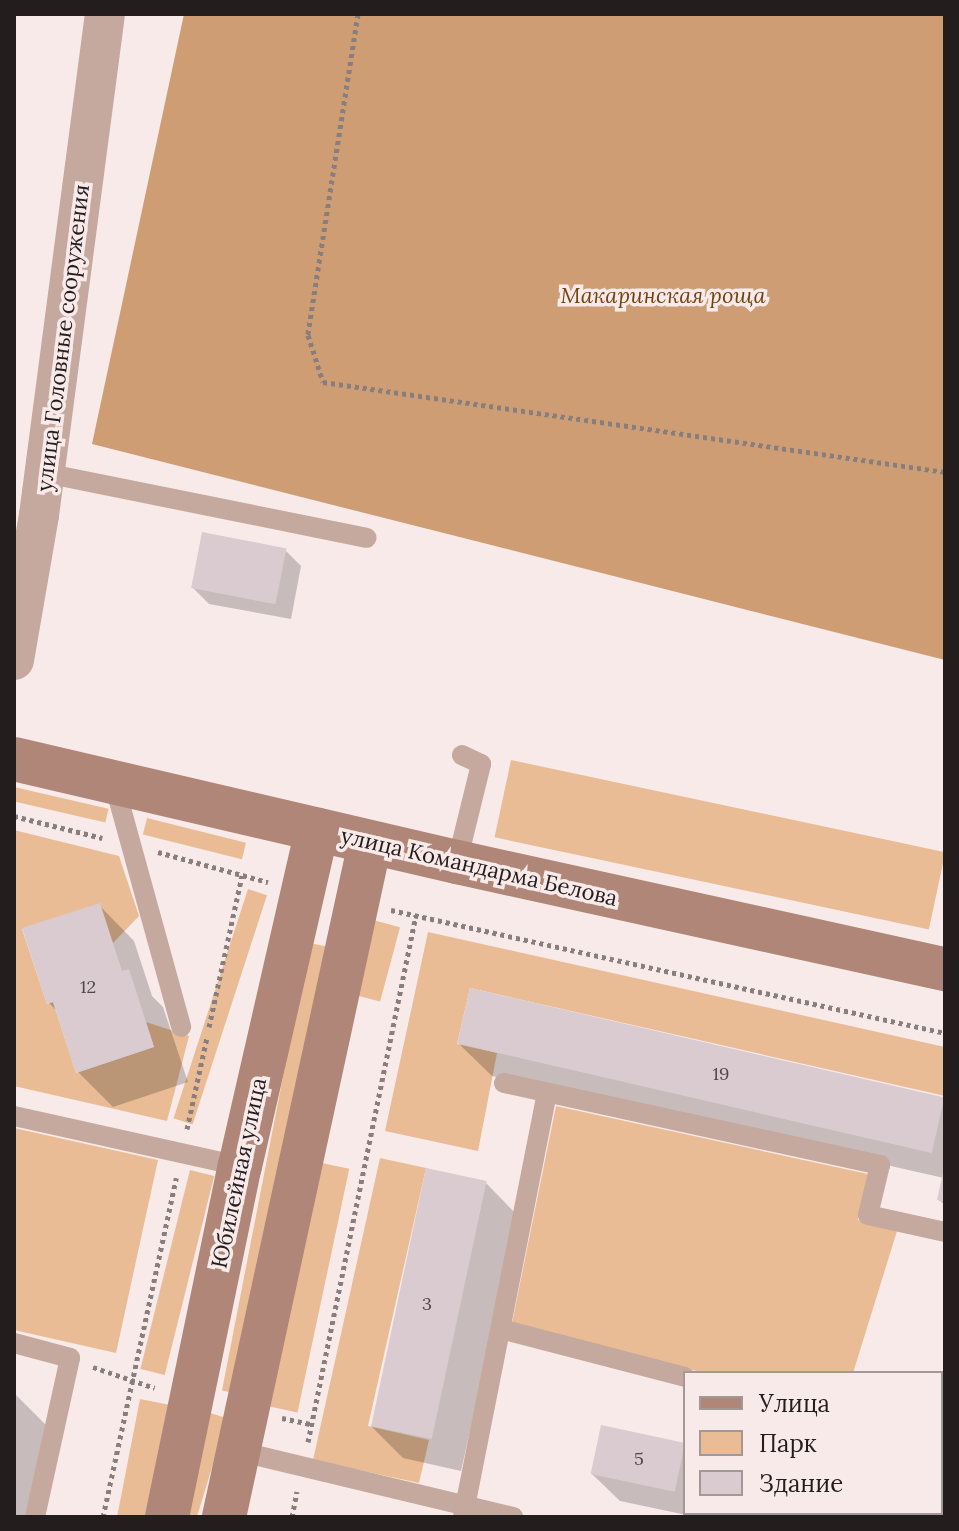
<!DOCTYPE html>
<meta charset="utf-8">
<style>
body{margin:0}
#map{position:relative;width:959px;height:1531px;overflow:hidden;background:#f9eaea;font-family:Lora,serif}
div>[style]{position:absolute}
.green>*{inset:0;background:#e9bc95;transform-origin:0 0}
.forest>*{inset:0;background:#ce9d73}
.shadow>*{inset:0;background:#0003}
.building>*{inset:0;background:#d9cbd0;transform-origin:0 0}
.path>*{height:5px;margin-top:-2.5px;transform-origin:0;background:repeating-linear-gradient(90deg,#887e7e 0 4px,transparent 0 8px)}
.lane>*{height:20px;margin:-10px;padding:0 10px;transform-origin:10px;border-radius:10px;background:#c5a89e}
.street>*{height:40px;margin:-20px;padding:0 20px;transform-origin:20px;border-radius:20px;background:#c5a89e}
.secondary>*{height:44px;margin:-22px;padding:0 22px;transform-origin:22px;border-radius:22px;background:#af8677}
span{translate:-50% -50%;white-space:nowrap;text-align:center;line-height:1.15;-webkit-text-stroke:7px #f9eaea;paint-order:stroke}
.number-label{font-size:18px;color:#50484a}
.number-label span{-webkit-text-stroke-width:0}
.park-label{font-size:22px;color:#734412;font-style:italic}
.street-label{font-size:22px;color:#231d1d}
.frame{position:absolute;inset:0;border:16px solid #231d1d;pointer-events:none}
.legend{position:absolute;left:683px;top:1371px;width:260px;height:144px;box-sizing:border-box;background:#f9eaea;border:2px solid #a39898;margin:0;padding:10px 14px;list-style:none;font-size:24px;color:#231d1d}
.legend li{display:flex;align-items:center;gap:16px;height:40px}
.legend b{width:40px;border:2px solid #a39898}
</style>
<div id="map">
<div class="green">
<div style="left:511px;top:760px;width:444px;height:79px;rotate:12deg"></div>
<div style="left:14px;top:787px;width:97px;height:14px;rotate:13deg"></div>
<div style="left:147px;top:818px;width:102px;height:17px;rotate:14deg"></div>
<div style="clip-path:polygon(14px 830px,119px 856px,139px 916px,113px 943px,22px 929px,47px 1004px,53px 1002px,76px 1073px,154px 1047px,146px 1022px,189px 1036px,167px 1121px,14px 1086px)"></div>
<div style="left:248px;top:889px;width:20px;height:241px;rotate:18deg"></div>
<div style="left:373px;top:920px;width:28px;height:77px;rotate:15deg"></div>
<div style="clip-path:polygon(428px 932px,945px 1047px,945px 1096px,470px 988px,457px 1044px,497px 1053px,478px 1151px,385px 1131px)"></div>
<div style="left:309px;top:943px;width:20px;height:456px;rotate:11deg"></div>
<div style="clip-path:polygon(556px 1106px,868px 1174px,858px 1220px,897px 1231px,853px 1373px,704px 1373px,512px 1323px)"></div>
<div style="clip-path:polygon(14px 1128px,158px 1160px,116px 1353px,14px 1330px)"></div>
<div style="clip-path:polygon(380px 1158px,426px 1168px,368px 1426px,429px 1440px,419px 1483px,313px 1460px)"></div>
<div style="left:317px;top:1162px;width:33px;height:249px;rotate:12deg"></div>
<div style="left:190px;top:1170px;width:25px;height:205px;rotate:14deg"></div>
<div style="left:140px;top:1399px;width:31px;height:120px;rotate:11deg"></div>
<div style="left:207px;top:1412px;width:21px;height:107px;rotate:17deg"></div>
</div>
<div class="forest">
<div style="clip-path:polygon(184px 14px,945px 14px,945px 660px,92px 444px)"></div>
</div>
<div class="shadow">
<div style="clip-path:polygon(285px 550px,301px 566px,291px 619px,209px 604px,193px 588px)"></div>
<div style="clip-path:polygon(99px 905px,134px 941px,152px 996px,163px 1007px,188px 1082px,113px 1107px,78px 1072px,59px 1013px,49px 1003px)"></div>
<div style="clip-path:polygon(459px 1044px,945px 1098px,945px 1205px,939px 1200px,944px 1178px,492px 1076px)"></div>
<div style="clip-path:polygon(486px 1183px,518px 1216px,461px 1471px,403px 1458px,371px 1426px)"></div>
<div style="clip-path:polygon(14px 1393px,49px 1428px,36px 1517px,14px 1517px)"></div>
<div style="clip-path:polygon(685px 1445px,685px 1513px,941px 1513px,941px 1500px,945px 1501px,945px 1517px,696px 1517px,620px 1501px,592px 1474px)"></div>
</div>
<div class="building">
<div style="left:202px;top:532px;width:86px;height:57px;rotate:11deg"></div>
<div style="clip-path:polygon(100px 903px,122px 971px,129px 969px,154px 1047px,76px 1073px,53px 1002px,47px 1004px,22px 928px)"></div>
<div style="left:470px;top:988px;width:487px;height:57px;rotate:13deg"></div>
<div style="left:426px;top:1168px;width:62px;height:264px;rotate:12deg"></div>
<div style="clip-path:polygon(944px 1168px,945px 1168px,945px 1202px,937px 1200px)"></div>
<div style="left:601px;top:1425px;width:86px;height:50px;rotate:12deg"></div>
<div style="clip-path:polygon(941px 1498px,945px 1499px,945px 1517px,779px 1514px,941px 1513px)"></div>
</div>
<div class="path">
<div style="left:358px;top:14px;width:325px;rotate:98.9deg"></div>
<div style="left:308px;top:335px;width:49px;rotate:72.3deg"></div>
<div style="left:323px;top:382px;width:628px;rotate:8.23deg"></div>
<div style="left:14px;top:816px;width:91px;rotate:14deg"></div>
<div style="left:158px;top:852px;width:114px;rotate:15.3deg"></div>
<div style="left:391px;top:910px;width:567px;rotate:12.52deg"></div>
<div style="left:209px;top:1027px;width:155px;rotate:-77.7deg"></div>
<div style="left:187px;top:1129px;width:94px;rotate:-77.7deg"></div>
<div style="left:93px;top:1367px;width:65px;rotate:18.7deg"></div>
<div style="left:282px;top:1418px;width:30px;rotate:12deg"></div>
<div style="left:308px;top:1442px;width:538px;rotate:-78.42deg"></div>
<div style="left:103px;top:1517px;width:347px;rotate:-77.8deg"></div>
<div style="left:292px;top:1517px;width:26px;rotate:-79deg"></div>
</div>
<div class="lane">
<div style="left:45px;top:473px;width:328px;rotate:11.4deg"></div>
<div style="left:114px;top:783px;width:253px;rotate:74.6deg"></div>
<div style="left:457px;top:862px;width:101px;rotate:-76.2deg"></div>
<div style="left:481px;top:764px;width:21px;rotate:-155deg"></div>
<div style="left:504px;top:1083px;width:385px;rotate:12.3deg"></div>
<div style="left:880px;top:1165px;width:51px;rotate:103.5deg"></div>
<div style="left:868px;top:1215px;width:79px;rotate:12.4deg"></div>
<div style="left:14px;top:1116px;width:231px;rotate:12.5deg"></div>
<div style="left:501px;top:1329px;width:190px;rotate:14.6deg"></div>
<div style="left:14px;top:1343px;width:58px;rotate:15deg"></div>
<div style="left:70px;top:1358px;width:163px;rotate:102.4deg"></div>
<div style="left:941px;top:1443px;width:4px;rotate:14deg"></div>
<div style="left:238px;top:1451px;width:283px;rotate:13.5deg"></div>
<div style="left:463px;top:1517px;width:432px;rotate:-78.8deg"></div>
</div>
<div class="street">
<div style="left:14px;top:660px;width:147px;rotate:-80.2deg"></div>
<div style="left:39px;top:515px;width:505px;rotate:-82.5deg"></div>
</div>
<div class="secondary">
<div style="left:14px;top:759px;width:455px;rotate:13.1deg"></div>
<div style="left:457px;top:862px;width:500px;rotate:12.4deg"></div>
<div style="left:167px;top:1517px;width:359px;rotate:-78.3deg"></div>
<div style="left:240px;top:1166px;width:345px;rotate:-77.1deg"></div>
<div style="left:224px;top:1517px;width:690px;rotate:-77.78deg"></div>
</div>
<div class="number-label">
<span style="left:88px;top:987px">12</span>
<span style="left:721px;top:1074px">19</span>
<span style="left:427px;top:1304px">3</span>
<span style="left:639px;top:1459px">5</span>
</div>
<div class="park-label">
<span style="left:663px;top:296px">Макаринская роща</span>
</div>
<div class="street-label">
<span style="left:63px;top:338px;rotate:-83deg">улица Головные сооружения</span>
<span style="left:479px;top:867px;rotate:13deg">улица Командарма Белова</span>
<span style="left:239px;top:1173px;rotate:-78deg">Юбилейная улица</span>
</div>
<div class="frame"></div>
<ul class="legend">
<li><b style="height:10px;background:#af8677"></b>Улица</li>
<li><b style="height:22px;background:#e9bc95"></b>Парк</li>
<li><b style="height:22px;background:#d9cbd0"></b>Здание</li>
</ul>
</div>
